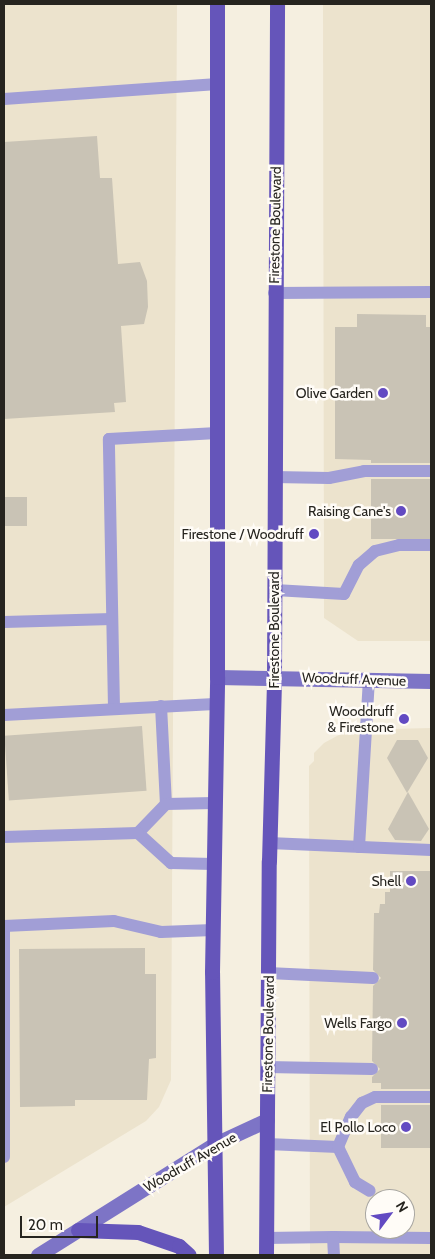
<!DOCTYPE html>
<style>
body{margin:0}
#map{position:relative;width:435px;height:1259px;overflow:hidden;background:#f5efe0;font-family:Cabin,sans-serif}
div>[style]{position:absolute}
.built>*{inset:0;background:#ece3cd}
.building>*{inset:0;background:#c9c3b5;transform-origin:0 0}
.lane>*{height:12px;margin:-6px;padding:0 6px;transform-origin:6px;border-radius:6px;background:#a19ed6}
.secondary>*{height:15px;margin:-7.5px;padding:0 7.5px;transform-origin:7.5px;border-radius:7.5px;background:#7d74c6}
.primary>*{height:15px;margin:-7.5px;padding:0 7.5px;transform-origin:7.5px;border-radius:7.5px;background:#6555ba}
.dots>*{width:14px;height:14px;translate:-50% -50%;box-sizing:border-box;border:2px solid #fffcf7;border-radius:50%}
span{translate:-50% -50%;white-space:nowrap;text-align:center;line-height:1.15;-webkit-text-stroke:5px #fffcf7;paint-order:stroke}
.street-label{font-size:14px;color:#26241f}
.poi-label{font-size:14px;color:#26241f}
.right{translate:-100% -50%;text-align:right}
.frame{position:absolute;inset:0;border:5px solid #26241f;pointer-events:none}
.north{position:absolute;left:365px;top:1189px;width:50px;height:50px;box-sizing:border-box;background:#fffcf7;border:1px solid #a8a6a1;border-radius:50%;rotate:59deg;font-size:14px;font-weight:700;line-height:20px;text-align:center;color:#26241f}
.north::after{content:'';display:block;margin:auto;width:18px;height:22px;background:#624ac2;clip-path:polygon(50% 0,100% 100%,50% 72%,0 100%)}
.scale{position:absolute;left:20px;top:1216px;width:78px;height:22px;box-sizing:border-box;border:2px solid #26241f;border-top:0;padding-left:6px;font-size:15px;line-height:18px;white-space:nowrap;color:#26241f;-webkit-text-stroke:4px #fffcf7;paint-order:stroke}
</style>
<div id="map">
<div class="built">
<div style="clip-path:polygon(4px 4px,177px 4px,171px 1080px,159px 1107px,146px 1121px,4px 1207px)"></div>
<div style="clip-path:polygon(323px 4px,431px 4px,431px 641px,358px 641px,324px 618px)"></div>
<div style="clip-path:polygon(evenodd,431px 728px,431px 1255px,310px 1255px,309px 766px,314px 761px,314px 753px,324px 743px,348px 730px,431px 728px,375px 1199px,405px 1199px,405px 1229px,375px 1229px,375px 1199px)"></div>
</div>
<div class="building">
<div style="clip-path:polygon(97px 136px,100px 178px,112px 178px,118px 264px,140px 262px,147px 281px,148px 307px,144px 324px,121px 326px,126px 402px,114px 403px,115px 412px,4px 419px,4px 142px)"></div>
<div style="clip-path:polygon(357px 314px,426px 315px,426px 327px,431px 327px,431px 463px,371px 463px,371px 460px,335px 459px,335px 327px,357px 327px)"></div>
<div style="left:371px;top:479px;width:60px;height:60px"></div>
<div style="left:4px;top:497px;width:23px;height:29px"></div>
<div style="left:142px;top:726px;width:65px;height:138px;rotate:86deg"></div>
<div style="clip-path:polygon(397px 740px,418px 740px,428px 758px,407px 793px,387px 758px)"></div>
<div style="clip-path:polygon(408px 792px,429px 829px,421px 841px,395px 840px,388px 829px)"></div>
<div style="clip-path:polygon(390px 871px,431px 871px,431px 1089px,381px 1089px,381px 1083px,372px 1083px,372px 1077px,380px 1069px,372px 1061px,373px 986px,381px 978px,373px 970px,374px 913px,379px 913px,380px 904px,385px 904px,385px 892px,390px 892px)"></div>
<div style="clip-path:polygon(145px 948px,145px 974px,156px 974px,156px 1058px,149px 1059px,147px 1100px,75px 1100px,75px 1106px,20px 1107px,19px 949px)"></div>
<div style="left:381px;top:1105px;width:50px;height:43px"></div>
</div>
<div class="lane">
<div style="left:4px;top:99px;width:214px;rotate:-4deg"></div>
<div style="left:274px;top:293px;width:157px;rotate:-0.4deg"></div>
<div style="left:274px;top:477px;width:55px;rotate:1deg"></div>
<div style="left:329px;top:478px;width:36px;rotate:-11deg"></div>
<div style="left:364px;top:471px;width:67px"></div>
<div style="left:275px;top:590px;width:69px;rotate:3.3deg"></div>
<div style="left:344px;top:594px;width:33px;rotate:-63deg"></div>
<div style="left:359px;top:565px;width:21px;rotate:-41deg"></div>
<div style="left:375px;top:551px;width:25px;rotate:-14deg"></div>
<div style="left:399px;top:545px;width:32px"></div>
<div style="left:4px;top:622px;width:108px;rotate:-1.6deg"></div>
<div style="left:161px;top:706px;width:98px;rotate:87.1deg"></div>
<div style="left:166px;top:804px;width:48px;rotate:-1.2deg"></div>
<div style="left:114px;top:708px;width:269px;rotate:-91.1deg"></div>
<div style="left:109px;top:439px;width:108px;rotate:-3.2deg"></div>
<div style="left:4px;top:715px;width:211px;rotate:-3deg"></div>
<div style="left:166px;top:804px;width:40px;rotate:134deg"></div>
<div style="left:138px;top:833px;width:45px;rotate:42.3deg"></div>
<div style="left:171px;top:863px;width:42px;rotate:1.4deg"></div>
<div style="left:4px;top:837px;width:134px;rotate:-1.7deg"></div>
<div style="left:269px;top:843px;width:162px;rotate:2.5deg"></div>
<div style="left:359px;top:847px;width:166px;rotate:-86.6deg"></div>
<div style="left:268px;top:973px;width:105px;rotate:2.7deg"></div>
<div style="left:267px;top:1067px;width:105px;rotate:1.1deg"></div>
<div style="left:267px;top:1144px;width:71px;rotate:2.4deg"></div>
<div style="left:338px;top:1147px;width:39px;rotate:64deg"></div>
<div style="left:355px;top:1182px;width:17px;rotate:31deg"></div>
<div style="left:338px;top:1147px;width:33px;rotate:-67deg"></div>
<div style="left:351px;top:1117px;width:18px;rotate:-52deg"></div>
<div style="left:362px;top:1103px;width:14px;rotate:-25deg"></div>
<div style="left:375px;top:1097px;width:56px"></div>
<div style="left:4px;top:1157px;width:231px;rotate:-90deg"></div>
<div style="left:4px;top:926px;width:110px;rotate:-2.6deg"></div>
<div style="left:114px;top:921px;width:48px;rotate:13.2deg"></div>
<div style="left:161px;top:932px;width:52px;rotate:-2.2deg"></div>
<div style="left:333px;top:1237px;width:98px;rotate:0.6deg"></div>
<div style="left:266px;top:1238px;width:67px;rotate:-0.9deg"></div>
<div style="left:333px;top:1237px;width:18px;rotate:87deg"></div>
</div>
<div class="secondary">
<div style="left:217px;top:677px;width:214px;rotate:1.1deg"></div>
<div style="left:38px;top:1255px;width:209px;rotate:-32.1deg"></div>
<div style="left:215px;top:1144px;width:57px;rotate:-24.8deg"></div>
</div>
<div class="primary">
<div style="left:78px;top:1230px;width:60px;rotate:1.9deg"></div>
<div style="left:138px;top:1232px;width:43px;rotate:18.9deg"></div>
<div style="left:179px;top:1246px;width:13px;rotate:42deg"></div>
<div style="left:216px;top:1255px;width:283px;rotate:-90.8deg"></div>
<div style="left:212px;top:972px;width:295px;rotate:-89deg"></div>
<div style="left:217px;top:677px;width:673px;rotate:-90deg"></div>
<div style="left:266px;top:1255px;width:394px;rotate:-89.6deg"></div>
<div style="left:269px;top:861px;width:184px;rotate:-88.4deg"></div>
<div style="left:274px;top:677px;width:673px;rotate:-89.74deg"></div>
</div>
<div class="dots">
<div style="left:383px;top:393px;background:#624ac2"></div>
<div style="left:401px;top:511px;background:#624ac2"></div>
<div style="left:314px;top:534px;background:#624ac2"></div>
<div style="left:404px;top:719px;background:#624ac2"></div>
<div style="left:411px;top:881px;background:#624ac2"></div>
<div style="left:402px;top:1023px;background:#624ac2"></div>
<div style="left:406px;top:1127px;background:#624ac2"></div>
</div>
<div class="street-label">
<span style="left:275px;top:225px;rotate:-89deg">Firestone Boulevard</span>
<span style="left:274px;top:630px;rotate:-90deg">Firestone Boulevard</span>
<span style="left:354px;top:679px;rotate:2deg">Woodruff Avenue</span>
<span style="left:268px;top:1034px;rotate:-89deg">Firestone Boulevard</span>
<span style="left:190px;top:1162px;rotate:-30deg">Woodruff Avenue</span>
</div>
<div class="poi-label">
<span class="right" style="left:373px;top:393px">Olive Garden</span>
<span class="right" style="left:391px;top:511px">Raising Cane's</span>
<span class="right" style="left:304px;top:534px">Firestone / Woodruff</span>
<span class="right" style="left:394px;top:719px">Wooddruff<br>&amp; Firestone</span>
<span class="right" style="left:401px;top:881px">Shell</span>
<span class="right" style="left:392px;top:1023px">Wells Fargo</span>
<span class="right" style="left:396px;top:1127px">El Pollo Loco</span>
</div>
<div class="frame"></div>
<div class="north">N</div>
<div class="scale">20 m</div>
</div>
